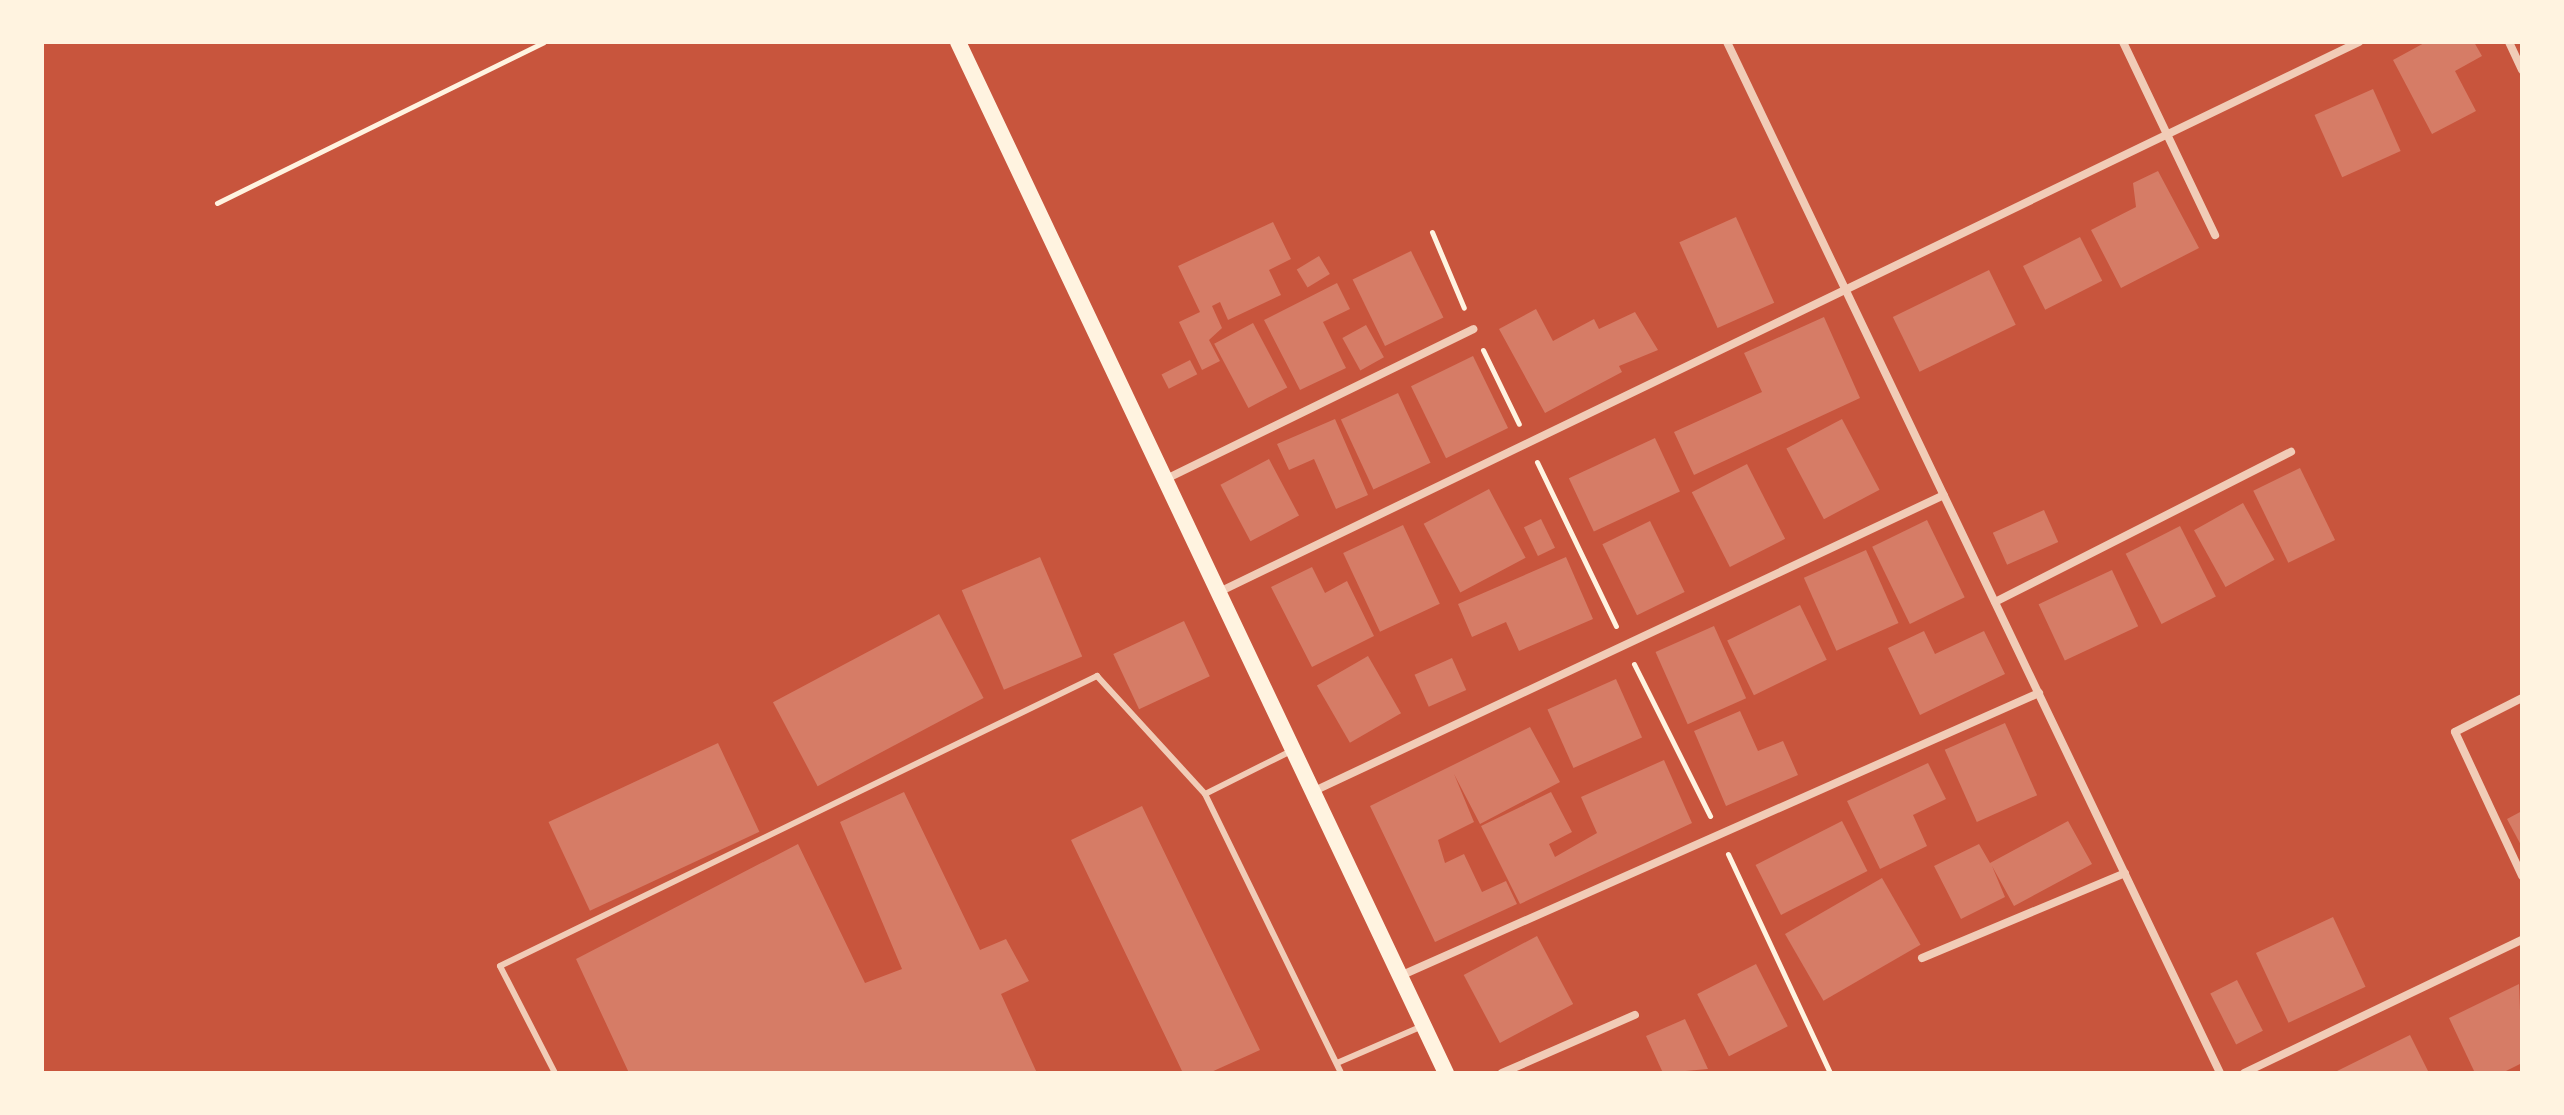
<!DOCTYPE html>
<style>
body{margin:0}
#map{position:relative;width:2564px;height:1115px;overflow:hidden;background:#c8553d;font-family:Quicksand,sans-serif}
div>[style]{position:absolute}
.building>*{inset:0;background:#d67c66;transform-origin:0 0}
.path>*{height:5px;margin:-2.5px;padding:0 2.5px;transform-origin:2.5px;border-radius:2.5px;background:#fff3e0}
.service>*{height:6px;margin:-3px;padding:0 3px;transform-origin:3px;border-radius:3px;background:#f1ccb7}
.minor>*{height:8px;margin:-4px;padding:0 4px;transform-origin:4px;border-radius:4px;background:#f1ccb7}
.secondary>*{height:16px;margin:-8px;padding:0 8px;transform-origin:8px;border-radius:8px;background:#fff3e0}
span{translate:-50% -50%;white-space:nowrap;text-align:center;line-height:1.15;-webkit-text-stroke:6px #fff3e0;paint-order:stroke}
.frame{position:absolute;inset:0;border:44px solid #fff3e0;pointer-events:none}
</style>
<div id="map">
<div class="building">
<div style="clip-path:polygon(2426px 42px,2474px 42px,2482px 56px,2455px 71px,2476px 111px,2432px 134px,2393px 60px)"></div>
<div style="left:2373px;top:89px;width:68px;height:64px;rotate:66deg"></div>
<div style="clip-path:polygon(2158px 171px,2199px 248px,2121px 288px,2091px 230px,2136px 207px,2133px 183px)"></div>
<div style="left:1736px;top:217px;width:94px;height:62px;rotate:66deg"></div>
<div style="clip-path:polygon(1273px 222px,1291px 259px,1269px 270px,1281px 295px,1228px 320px,1220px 302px,1212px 306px,1222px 328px,1209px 340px,1220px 361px,1202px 370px,1179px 322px,1200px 312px,1178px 266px)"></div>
<div style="left:2080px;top:237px;width:49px;height:64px;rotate:63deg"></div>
<div style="left:1411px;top:251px;width:74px;height:65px;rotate:64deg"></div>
<div style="left:1319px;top:256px;width:21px;height:26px;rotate:59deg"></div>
<div style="left:1989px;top:270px;width:61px;height:107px;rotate:64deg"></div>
<div style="clip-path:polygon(1337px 283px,1350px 309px,1323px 322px,1346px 368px,1300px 390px,1264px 320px)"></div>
<div style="clip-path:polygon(1536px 309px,1553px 341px,1594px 319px,1599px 329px,1635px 312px,1658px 350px,1619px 366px,1622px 372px,1545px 413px,1499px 329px)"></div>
<div style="clip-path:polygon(1824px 317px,1860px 398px,1694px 475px,1674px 432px,1762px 392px,1744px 353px)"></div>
<div style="left:1253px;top:323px;width:73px;height:44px;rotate:62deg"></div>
<div style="left:1366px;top:325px;width:37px;height:27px;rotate:61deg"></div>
<div style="left:1473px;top:356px;width:80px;height:69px;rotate:64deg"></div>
<div style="left:1190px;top:360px;width:16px;height:32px;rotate:63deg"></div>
<div style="left:1398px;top:393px;width:77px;height:63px;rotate:65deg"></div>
<div style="clip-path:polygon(1335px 419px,1368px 495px,1336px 509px,1314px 459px,1289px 470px,1277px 444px)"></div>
<div style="left:1842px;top:419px;width:80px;height:63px;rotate:62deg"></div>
<div style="left:1655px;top:438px;width:59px;height:95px;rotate:65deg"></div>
<div style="left:1269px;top:459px;width:64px;height:55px;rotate:62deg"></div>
<div style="left:1747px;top:464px;width:84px;height:62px;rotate:63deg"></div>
<div style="left:2300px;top:468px;width:80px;height:52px;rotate:64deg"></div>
<div style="left:1489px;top:489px;width:78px;height:74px;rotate:62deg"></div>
<div style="left:2243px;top:503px;width:65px;height:56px;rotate:61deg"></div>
<div style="left:2044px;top:510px;width:35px;height:56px;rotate:66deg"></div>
<div style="left:1541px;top:519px;width:32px;height:19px;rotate:64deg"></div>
<div style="left:1927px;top:520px;width:86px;height:61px;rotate:64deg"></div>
<div style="left:1650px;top:521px;width:79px;height:53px;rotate:64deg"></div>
<div style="left:1403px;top:525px;width:87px;height:66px;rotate:65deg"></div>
<div style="left:2180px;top:526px;width:79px;height:61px;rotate:63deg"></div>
<div style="left:1866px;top:550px;width:80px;height:68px;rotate:66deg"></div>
<div style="left:1040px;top:557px;width:108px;height:85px;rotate:67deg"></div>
<div style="clip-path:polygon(1566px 557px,1593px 619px,1519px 651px,1506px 622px,1472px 637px,1458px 604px)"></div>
<div style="clip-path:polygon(1312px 567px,1325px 593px,1347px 581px,1374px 636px,1312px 667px,1271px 587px)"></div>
<div style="left:2112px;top:570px;width:62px;height:81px;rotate:65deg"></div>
<div style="left:1800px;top:605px;width:61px;height:81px;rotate:64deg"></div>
<div style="left:939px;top:614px;width:95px;height:188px;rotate:62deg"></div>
<div style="left:1184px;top:621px;width:61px;height:78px;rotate:65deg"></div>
<div style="left:1714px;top:626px;width:79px;height:64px;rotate:66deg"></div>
<div style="clip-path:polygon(1924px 631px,1935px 654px,1984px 631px,2005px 674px,1920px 715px,1888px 648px)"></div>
<div style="left:1368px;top:656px;width:66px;height:59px;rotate:60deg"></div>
<div style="left:1452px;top:658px;width:35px;height:41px;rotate:66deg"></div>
<div style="left:1616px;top:679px;width:64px;height:75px;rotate:66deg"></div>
<div style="clip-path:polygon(1740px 711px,1758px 751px,1783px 741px,1798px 775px,1726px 806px,1694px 731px)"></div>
<div style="left:2005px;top:723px;width:79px;height:66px;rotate:66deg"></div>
<div style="clip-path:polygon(1530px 727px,1560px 782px,1480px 824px,1454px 774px,1474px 822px,1438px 840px,1445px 863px,1464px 854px,1482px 892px,1506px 881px,1517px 904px,1435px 942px,1370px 806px)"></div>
<div style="left:718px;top:743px;width:98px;height:187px;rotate:65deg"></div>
<div style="clip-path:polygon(1664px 760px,1692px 823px,1520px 904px,1481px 826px,1551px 792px,1572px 832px,1549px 844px,1555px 857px,1597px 833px,1581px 797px)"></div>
<div style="clip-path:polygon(1928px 763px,1946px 799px,1913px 815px,1927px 846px,1880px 869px,1847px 801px)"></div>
<div style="clip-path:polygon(904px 792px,980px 950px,1006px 939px,1029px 981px,1001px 994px,1037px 1073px,629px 1073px,576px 959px,798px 844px,865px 983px,902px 969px,840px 822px)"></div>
<div style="clip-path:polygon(1142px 806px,1260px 1050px,1209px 1073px,1176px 1073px,1182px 1071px,1071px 840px)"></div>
<div style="clip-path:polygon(2522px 811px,2522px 847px,2507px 819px)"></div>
<div style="left:1842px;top:821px;width:56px;height:97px;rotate:63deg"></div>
<div style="clip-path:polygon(2068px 821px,2092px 864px,2014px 906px,1992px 866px,2005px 897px,1961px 919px,1934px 866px,1979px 844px,1990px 863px)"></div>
<div style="left:1882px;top:878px;width:77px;height:112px;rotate:60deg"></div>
<div style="left:2333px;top:917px;width:77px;height:85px;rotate:65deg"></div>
<div style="left:1537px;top:936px;width:77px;height:83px;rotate:62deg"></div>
<div style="left:1756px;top:964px;width:70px;height:66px;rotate:63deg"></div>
<div style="left:2237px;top:980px;width:57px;height:30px;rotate:63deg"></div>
<div style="clip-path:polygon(2519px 984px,2522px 1063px,2502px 1073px,2475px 1073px,2449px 1018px)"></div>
<div style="clip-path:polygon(1685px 1019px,1708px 1069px,1663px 1073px,1646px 1036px)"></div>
<div style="clip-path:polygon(2410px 1035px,2429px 1073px,2333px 1073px)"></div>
</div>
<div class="path">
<div style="left:217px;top:203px;width:364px;rotate:-26.2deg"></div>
<div style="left:1432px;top:232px;width:82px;rotate:67.2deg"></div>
<div style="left:1483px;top:350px;width:82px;rotate:64.1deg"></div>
<div style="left:1537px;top:462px;width:182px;rotate:64.3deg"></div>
<div style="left:1634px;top:664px;width:170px;rotate:63.4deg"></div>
<div style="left:1728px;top:854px;width:242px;rotate:65deg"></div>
</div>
<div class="service">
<div style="left:1293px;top:750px;width:98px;rotate:153.4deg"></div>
<div style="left:1205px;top:794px;width:310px;rotate:64deg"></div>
<div style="left:1337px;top:1063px;width:90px;rotate:-23.4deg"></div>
<div style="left:555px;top:1073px;width:120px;rotate:-117.2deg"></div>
<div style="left:500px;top:966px;width:664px;rotate:-25.91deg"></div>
<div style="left:1097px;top:676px;width:160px;rotate:47.5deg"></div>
</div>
<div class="minor">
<div style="left:1727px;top:42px;width:1143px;rotate:64.44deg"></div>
<div style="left:2123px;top:42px;width:214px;rotate:64.5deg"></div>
<div style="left:2509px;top:42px;width:31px;rotate:65deg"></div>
<div style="left:1166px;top:479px;width:342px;rotate:-26deg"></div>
<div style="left:1219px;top:592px;width:1266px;rotate:-25.76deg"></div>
<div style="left:1995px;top:602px;width:332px;rotate:-26.9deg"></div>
<div style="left:2522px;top:698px;width:75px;rotate:153.1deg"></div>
<div style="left:2455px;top:732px;width:159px;rotate:65deg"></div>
<div style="left:1312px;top:792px;width:698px;rotate:-25.17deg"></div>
<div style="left:1922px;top:958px;width:220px;rotate:-22.7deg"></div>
<div style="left:1400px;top:976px;width:699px;rotate:-23.89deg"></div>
<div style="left:1502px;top:1073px;width:145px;rotate:-23.6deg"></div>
<div style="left:2244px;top:1073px;width:308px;rotate:-25.6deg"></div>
</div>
<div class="secondary">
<div style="left:958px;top:42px;width:1141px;rotate:64.67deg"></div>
</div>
<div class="frame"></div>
</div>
